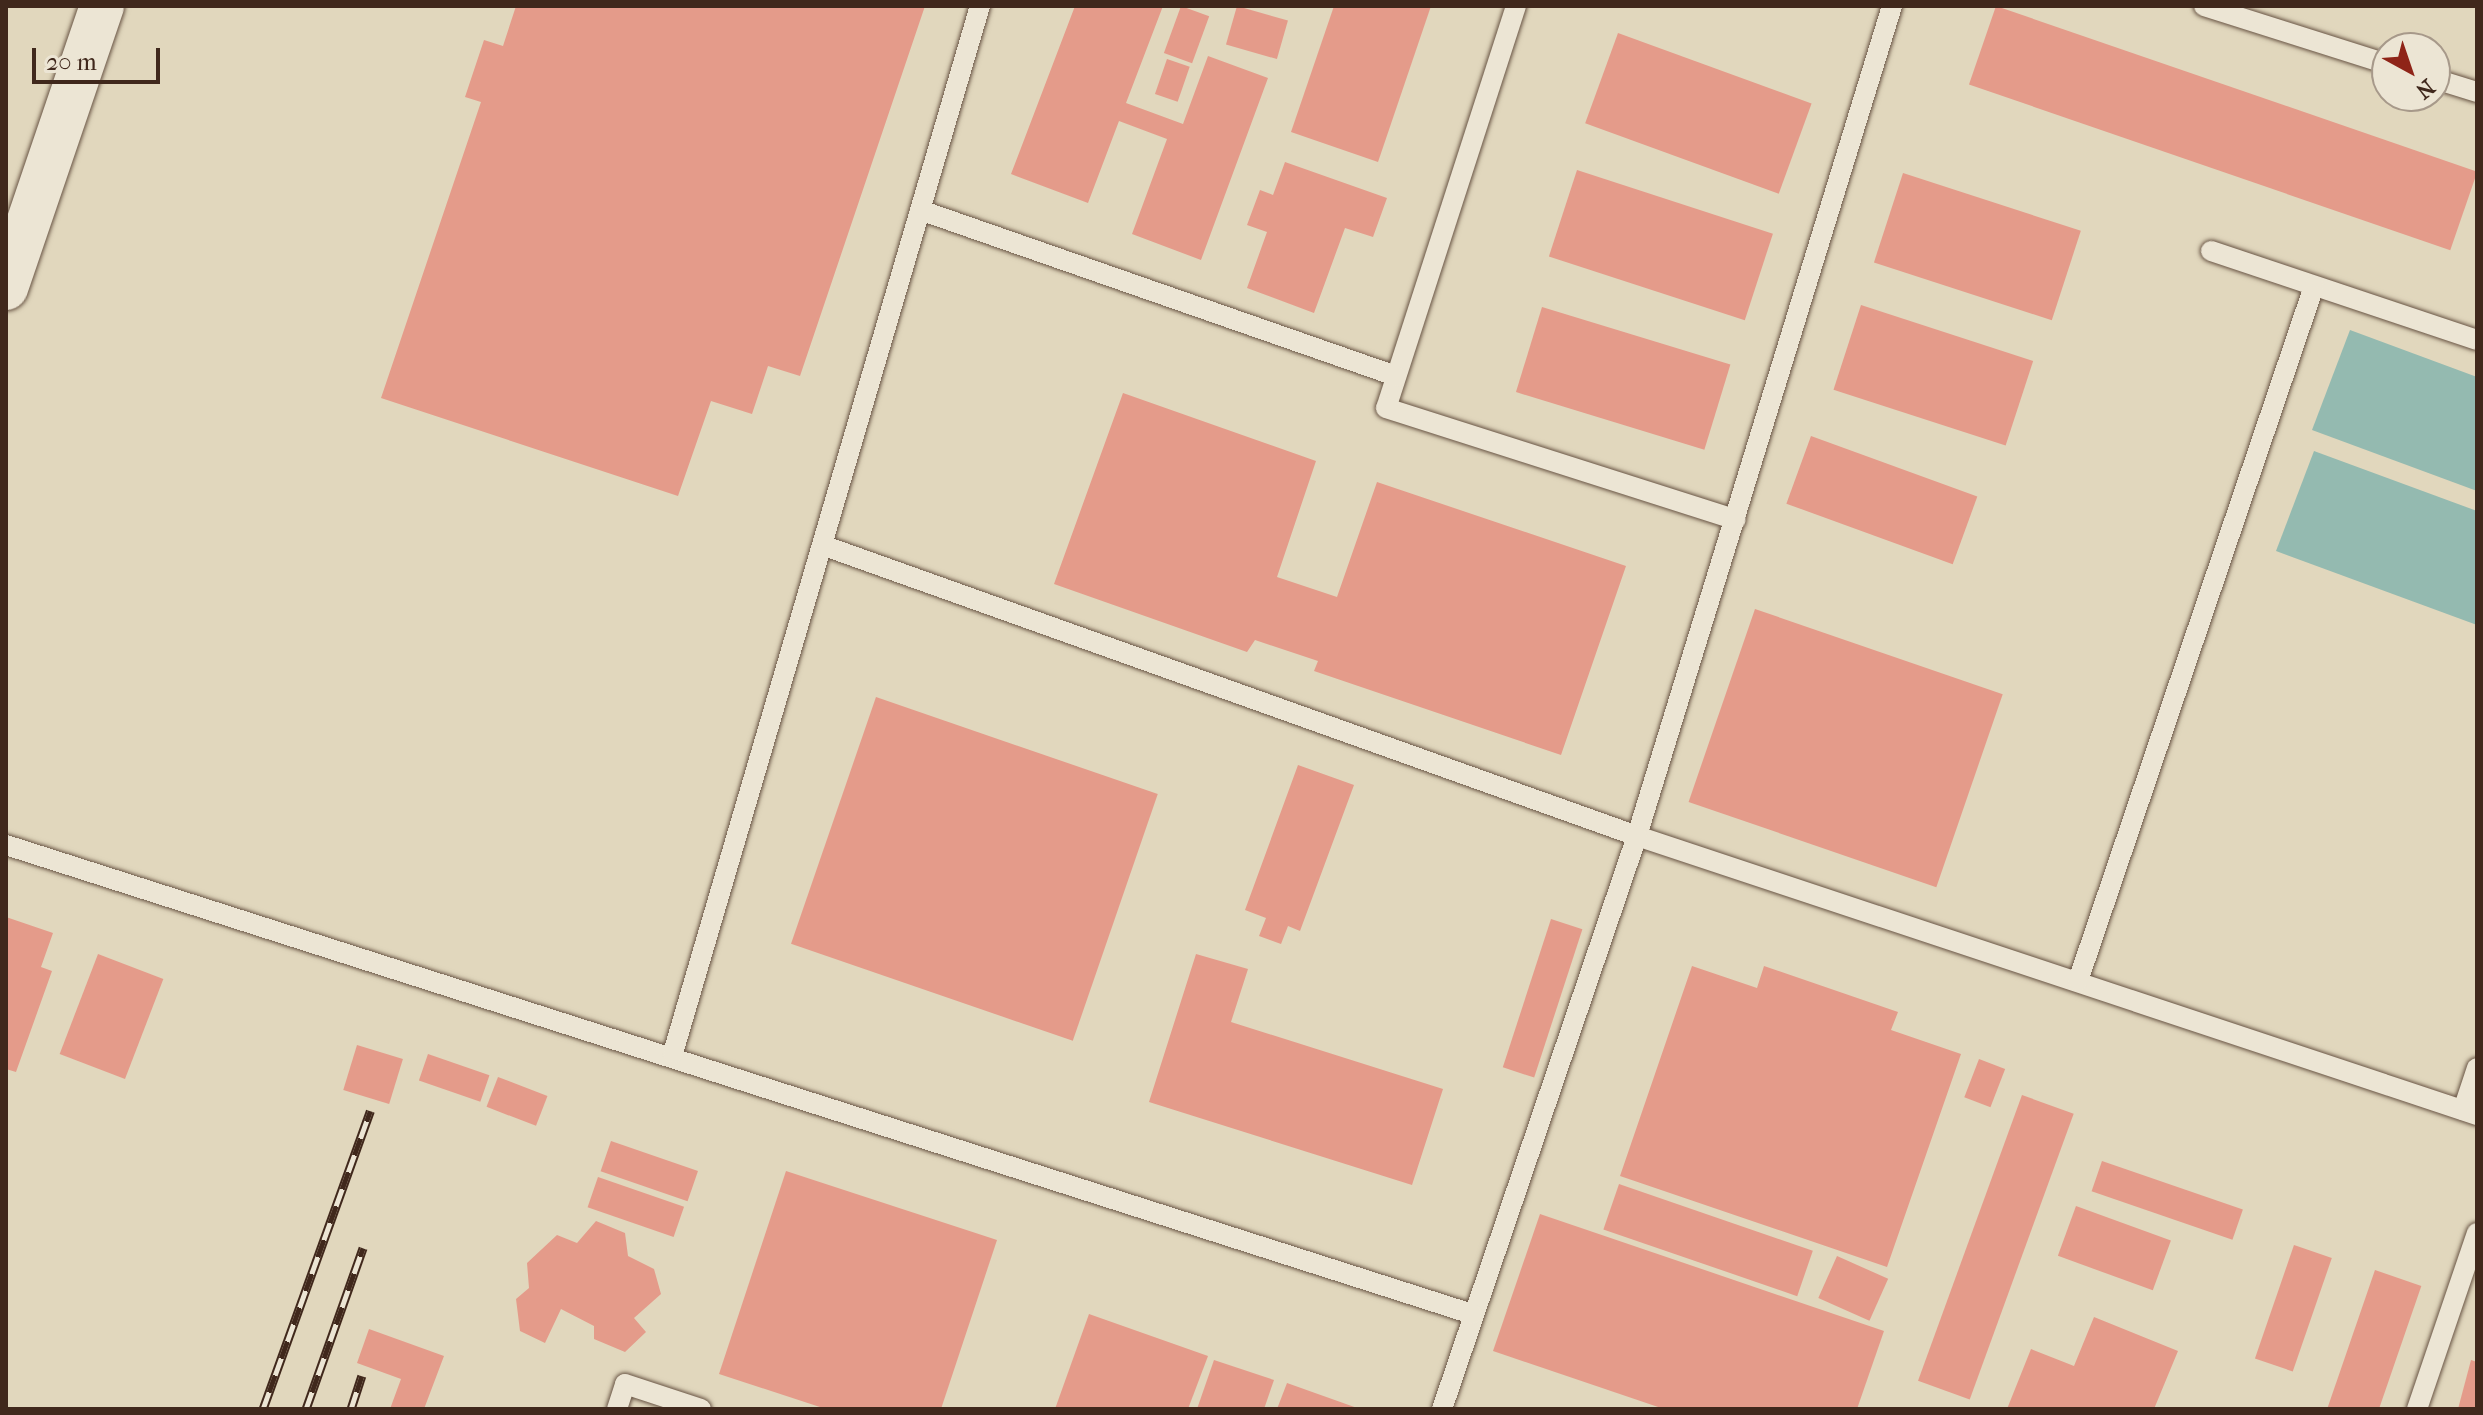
<!DOCTYPE html>
<style>
body{margin:0}
#map{position:relative;width:2483px;height:1415px;overflow:hidden;background:#e1d7bd;font-family:"IM FELL French Canon",serif}
div>[style]{position:absolute}
.water>*{inset:0;background:#94bab0}
.building>*{inset:0;background:#e49b8a;transform-origin:0 0}
.roads{filter:drop-shadow(0 0 2px #685444) drop-shadow(0 0 2px #685444)}
.lane>*{height:20px;margin:-10px;padding:0 10px;transform-origin:10px;border-radius:10px;background:#ece5d4}
.secondary>*{height:44px;margin:-22px;padding:0 22px;transform-origin:22px;border-radius:22px;background:#ece5d4}
.rail>*{height:9px;margin-top:-4.5px;transform-origin:0;background:repeating-linear-gradient(90deg,#ece5d4 0 18px,#40281c 0 36px);box-sizing:border-box;border-block:2px solid #40281c}
span{translate:-50% -50%;white-space:nowrap;text-align:center;line-height:1.15;-webkit-text-stroke:8px #ece5d4;paint-order:stroke}
.frame{position:absolute;inset:0;border:8px solid #40281c;pointer-events:none}
.north{position:absolute;left:2371px;top:32px;width:80px;height:80px;box-sizing:border-box;background:#ece5d4;border:2px solid #a7998a;border-radius:50%;rotate:140deg;font-size:22px;font-weight:700;line-height:32px;text-align:center;color:#40281c}
.north::after{content:'';display:block;margin:auto;width:28px;height:36px;background:#8f2418;clip-path:polygon(50% 0,100% 100%,50% 72%,0 100%)}
.scale{position:absolute;left:32px;top:48px;width:128px;height:36px;box-sizing:border-box;border:4px solid #40281c;border-top:0;padding-left:10px;font-size:24px;line-height:28px;white-space:nowrap;color:#40281c;-webkit-text-stroke:6px #ece5d4;paint-order:stroke}
</style>
<div id="map">
<div class="water">
<div style="clip-path:polygon(2350px 330px,2477px 377px,2477px 491px,2312px 430px)"></div>
<div style="clip-path:polygon(2314px 451px,2477px 511px,2477px 625px,2276px 551px)"></div>
</div>
<div class="building">
<div style="clip-path:polygon(516px 6px,925px 6px,800px 376px,768px 366px,752px 414px,711px 401px,678px 496px,381px 398px,481px 102px,465px 97px,484px 40px,503px 46px)"></div>
<div style="clip-path:polygon(1075px 6px,1163px 6px,1126px 103px,1183px 124px,1208px 56px,1268px 78px,1201px 260px,1132px 234px,1167px 139px,1119px 121px,1088px 203px,1011px 174px)"></div>
<div style="left:1181px;top:6px;width:30px;height:50px;rotate:20deg"></div>
<div style="left:1237px;top:6px;width:53px;height:40px;rotate:16deg"></div>
<div style="clip-path:polygon(1334px 6px,1431px 6px,1378px 162px,1291px 132px)"></div>
<div style="left:1996px;top:6px;width:509px;height:83px;rotate:19deg"></div>
<div style="left:1618px;top:33px;width:206px;height:96px;rotate:20deg"></div>
<div style="left:1167px;top:59px;width:24px;height:37px;rotate:19deg"></div>
<div style="clip-path:polygon(1285px 162px,1387px 198px,1373px 237px,1345px 228px,1314px 313px,1247px 288px,1267px 232px,1247px 225px,1260px 190px,1273px 195px)"></div>
<div style="left:1577px;top:170px;width:206px;height:91px;rotate:18deg"></div>
<div style="left:1903px;top:173px;width:187px;height:94px;rotate:18deg"></div>
<div style="left:1861px;top:305px;width:181px;height:89px;rotate:18deg"></div>
<div style="left:1542px;top:307px;width:197px;height:89px;rotate:17deg"></div>
<div style="clip-path:polygon(1123px 393px,1316px 461px,1277px 577px,1337px 597px,1377px 482px,1626px 566px,1561px 755px,1314px 671px,1318px 661px,1255px 640px,1247px 652px,1054px 584px)"></div>
<div style="left:1811px;top:436px;width:177px;height:72px;rotate:20deg"></div>
<div style="left:1755px;top:609px;width:262px;height:204px;rotate:19deg"></div>
<div style="left:876px;top:697px;width:298px;height:261px;rotate:19deg"></div>
<div style="clip-path:polygon(1298px 765px,1354px 785px,1300px 931px,1288px 926px,1281px 944px,1259px 936px,1266px 918px,1245px 910px)"></div>
<div style="clip-path:polygon(6px 917px,53px 933px,41px 967px,52px 971px,16px 1072px,6px 1069px)"></div>
<div style="left:1551px;top:919px;width:33px;height:156px;rotate:18deg"></div>
<div style="left:98px;top:954px;width:70px;height:107px;rotate:21deg"></div>
<div style="clip-path:polygon(1196px 954px,1248px 969px,1231px 1022px,1443px 1089px,1412px 1185px,1149px 1102px)"></div>
<div style="clip-path:polygon(1692px 966px,1757px 988px,1764px 966px,1898px 1012px,1891px 1030px,1961px 1054px,1887px 1267px,1620px 1176px)"></div>
<div style="left:357px;top:1045px;width:48px;height:47px;rotate:17deg"></div>
<div style="left:428px;top:1054px;width:65px;height:28px;rotate:19deg"></div>
<div style="left:1979px;top:1059px;width:28px;height:41px;rotate:21deg"></div>
<div style="left:498px;top:1077px;width:53px;height:32px;rotate:21deg"></div>
<div style="left:2022px;top:1095px;width:55px;height:304px;rotate:20deg"></div>
<div style="left:611px;top:1141px;width:92px;height:32px;rotate:19deg"></div>
<div style="left:2102px;top:1161px;width:149px;height:32px;rotate:19deg"></div>
<div style="clip-path:polygon(786px 1171px,997px 1240px,941px 1409px,826px 1409px,719px 1374px)"></div>
<div style="left:598px;top:1177px;width:91px;height:32px;rotate:19deg"></div>
<div style="left:1619px;top:1184px;width:205px;height:48px;rotate:19deg"></div>
<div style="left:2076px;top:1206px;width:101px;height:53px;rotate:20deg"></div>
<div style="clip-path:polygon(1540px 1214px,1884px 1331px,1857px 1409px,1664px 1409px,1493px 1351px)"></div>
<div style="clip-path:polygon(596px 1221px,625px 1233px,628px 1256px,654px 1269px,661px 1294px,634px 1318px,646px 1332px,625px 1352px,594px 1339px,594px 1326px,561px 1309px,545px 1343px,520px 1331px,516px 1299px,529px 1288px,527px 1263px,557px 1235px,577px 1243px)"></div>
<div style="left:2294px;top:1245px;width:40px;height:120px;rotate:19deg"></div>
<div style="left:1837px;top:1256px;width:56px;height:46px;rotate:24deg"></div>
<div style="left:2375px;top:1270px;width:49px;height:147px;rotate:19deg"></div>
<div style="clip-path:polygon(1089px 1314px,1208px 1356px,1188px 1409px,1055px 1409px)"></div>
<div style="clip-path:polygon(2094px 1317px,2178px 1351px,2154px 1409px,2007px 1409px,2031px 1349px,2074px 1366px)"></div>
<div style="clip-path:polygon(369px 1329px,444px 1356px,424px 1409px,390px 1409px,401px 1379px,357px 1363px)"></div>
<div style="clip-path:polygon(1214px 1360px,1274px 1380px,1264px 1409px,1197px 1409px)"></div>
<div style="clip-path:polygon(2471px 1360px,2477px 1362px,2477px 1409px,2458px 1409px)"></div>
<div style="clip-path:polygon(1287px 1383px,1360px 1409px,1277px 1409px)"></div>
</div>
<div class="roads">
<div class="lane">
<div style="left:1516px;top:6px;width:422px;rotate:107.9deg"></div>
<div style="left:1386px;top:408px;width:367px;rotate:17.7deg"></div>
<div style="left:1892px;top:6px;width:868px;rotate:107.08deg"></div>
<div style="left:1637px;top:836px;width:885px;rotate:18.37deg"></div>
<div style="left:2204px;top:6px;width:192px;rotate:17.6deg"></div>
<div style="left:2435px;top:79px;width:44px;rotate:17.2deg"></div>
<div style="left:920px;top:210px;width:504px;rotate:19.23deg"></div>
<div style="left:2211px;top:251px;width:280px;rotate:18.5deg"></div>
<div style="left:822px;top:545px;width:865px;rotate:19.65deg"></div>
<div style="left:1637px;top:836px;width:605px;rotate:108.79deg"></div>
<div style="left:6px;top:845px;width:1539px;rotate:17.74deg"></div>
<div style="left:2078px;top:981px;width:734px;rotate:-71.24deg"></div>
<div style="left:673px;top:1053px;width:1091px;rotate:-73.66deg"></div>
<div style="left:2463px;top:1110px;width:44px;rotate:-71.6deg"></div>
<div style="left:617px;top:1409px;width:26px;rotate:-72deg"></div>
<div style="left:625px;top:1384px;width:80px;rotate:18.2deg"></div>
<div style="left:2417px;top:1409px;width:186px;rotate:-71.2deg"></div>
</div>
<div class="secondary">
<div style="left:6px;top:288px;width:298px;rotate:-71.2deg"></div>
</div>
</div>
<div class="rail">
<div style="left:263px;top:1409px;width:317px;rotate:-70.2deg"></div>
<div style="left:306px;top:1409px;width:171px;rotate:-70.5deg"></div>
<div style="left:351px;top:1409px;width:35px;rotate:-72deg"></div>
</div>
<div class="frame"></div>
<div class="north">N</div>
<div class="scale">20 m</div>
</div>
